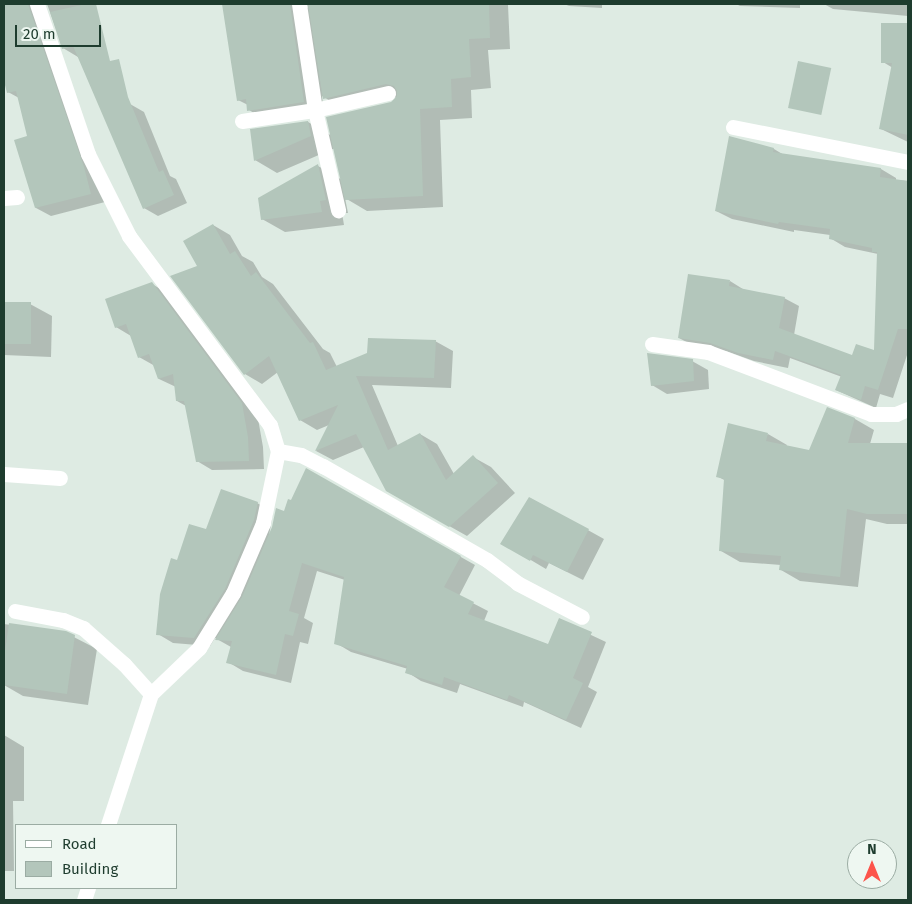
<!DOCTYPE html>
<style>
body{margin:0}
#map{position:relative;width:912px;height:904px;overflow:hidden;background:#deebe3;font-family:"Fira Sans",sans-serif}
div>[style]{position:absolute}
.shadow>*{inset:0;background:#0003}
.building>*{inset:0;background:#b3c6bb;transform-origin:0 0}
.minor>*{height:15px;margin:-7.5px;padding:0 7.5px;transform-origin:7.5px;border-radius:7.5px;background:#fff}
span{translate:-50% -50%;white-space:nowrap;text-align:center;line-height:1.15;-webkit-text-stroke:4.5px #eef7f1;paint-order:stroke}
.frame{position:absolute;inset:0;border:5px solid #1e3c2e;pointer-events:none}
.legend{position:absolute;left:15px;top:824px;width:162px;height:65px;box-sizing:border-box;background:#eef7f1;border:1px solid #9baca3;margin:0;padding:6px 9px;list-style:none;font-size:15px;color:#1e3c2e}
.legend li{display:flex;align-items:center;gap:10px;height:25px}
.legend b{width:25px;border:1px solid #9baca3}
.north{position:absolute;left:847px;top:839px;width:50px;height:50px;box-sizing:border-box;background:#eef7f1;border:1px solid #9baca3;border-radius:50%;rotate:0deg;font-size:14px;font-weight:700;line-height:20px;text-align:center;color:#1e3c2e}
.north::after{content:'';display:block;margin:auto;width:18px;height:22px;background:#fc544b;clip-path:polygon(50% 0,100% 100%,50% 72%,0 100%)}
.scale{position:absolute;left:15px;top:25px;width:86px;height:22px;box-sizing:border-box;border:2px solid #1e3c2e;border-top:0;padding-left:6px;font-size:15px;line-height:18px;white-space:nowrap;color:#1e3c2e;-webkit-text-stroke:4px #eef7f1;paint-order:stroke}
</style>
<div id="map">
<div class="shadow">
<div style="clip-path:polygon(4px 4px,95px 4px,104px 48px,78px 57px,63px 48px,47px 4px,44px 6px,105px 202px,51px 216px,36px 208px,29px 136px,19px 98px,8px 92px,4px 76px)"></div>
<div style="clip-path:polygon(223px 4px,302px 4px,308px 8px,307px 4px,401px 4px,402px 6px,520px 4px,508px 5px,510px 49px,488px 50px,491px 88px,471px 90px,472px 118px,440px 120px,443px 207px,367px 211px,345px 198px,348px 213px,342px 213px,344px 225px,285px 232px,262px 219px,318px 166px,342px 180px,335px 148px,277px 173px,255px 160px,308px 122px,332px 136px,391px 103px,398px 97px,344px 109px,322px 96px,324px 113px,269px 122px,249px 110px,248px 105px,238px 100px)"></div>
<div style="clip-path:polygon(564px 4px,602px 4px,602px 8px,569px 6px)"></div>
<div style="clip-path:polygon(736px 4px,800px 4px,800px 8px,740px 6px)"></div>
<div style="clip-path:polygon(824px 4px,908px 4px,908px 16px,833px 9px)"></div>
<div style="clip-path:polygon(883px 24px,908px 24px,908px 142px,881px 129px,893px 68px,883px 62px)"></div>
<div style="clip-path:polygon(130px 104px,144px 112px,170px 176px,176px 179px,187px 203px,158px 216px,144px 208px)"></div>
<div style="clip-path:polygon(730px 137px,774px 149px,784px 155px,881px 169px,896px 178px,896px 180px,908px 181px,908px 352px,893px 398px,880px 394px,876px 408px,836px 390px,842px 377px,790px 358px,788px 368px,754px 361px,726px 351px,694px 346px,679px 338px,730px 281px,746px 291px,784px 298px,799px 306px,794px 335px,853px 357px,875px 352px,878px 254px,845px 247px,830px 238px,830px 235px,794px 230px,794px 232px,732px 219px,716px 211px)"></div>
<div style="clip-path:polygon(213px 225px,230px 235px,242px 256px,253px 262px,262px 277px,273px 284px,323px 349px,330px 353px,337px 367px,435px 341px,453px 351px,451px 388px,372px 385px,398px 446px,420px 434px,437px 444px,454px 474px,473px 457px,491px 467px,515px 493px,467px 536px,387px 491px,364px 447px,333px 460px,316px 451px,329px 425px,317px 430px,300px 420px,278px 372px,262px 384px,245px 374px,199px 267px)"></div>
<div style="clip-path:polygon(152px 284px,167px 293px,257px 413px,263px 447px,264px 469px,212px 470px,197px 461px,186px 406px,177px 401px,176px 387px,159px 379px,155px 366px,139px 357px,131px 336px,116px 327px)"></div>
<div style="clip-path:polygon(4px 303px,30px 304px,52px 316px,51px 357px,4px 355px)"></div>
<div style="clip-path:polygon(692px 361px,708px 370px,709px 389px,667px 394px,652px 385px)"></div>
<div style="clip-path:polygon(828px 409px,855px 419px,874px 430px,870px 444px,908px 444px,908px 524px,887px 524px,866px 519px,858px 587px,800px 581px,781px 570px,781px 565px,740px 562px,721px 551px,726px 481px,717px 476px,768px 434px,787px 445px,786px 447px,810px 452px)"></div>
<div style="clip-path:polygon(307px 470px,475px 565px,459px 596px,488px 611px,484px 621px,549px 645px,559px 620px,606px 642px,588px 687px,597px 692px,581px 728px,524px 702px,523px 707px,460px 684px,457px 693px,421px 681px,407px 672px,408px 669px,351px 652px,336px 643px,345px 580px,317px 571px,304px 618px,313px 623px,308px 644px,300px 642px,291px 683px,243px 671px,228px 662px,231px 647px,215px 638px,210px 646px,173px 643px,158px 634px,178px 561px,207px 530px,257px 503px,273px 512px,269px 536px,285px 513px)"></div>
<div style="clip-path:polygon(530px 498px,604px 539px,583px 580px,549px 563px,546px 569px,502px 543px)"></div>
<div style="clip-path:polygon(4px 624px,66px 633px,97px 649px,88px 705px,23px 696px,4px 685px)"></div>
<div style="clip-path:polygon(4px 735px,24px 747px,24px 801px,13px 801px,14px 871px,4px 871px)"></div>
</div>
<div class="building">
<div style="clip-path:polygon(4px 4px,28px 4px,84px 167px,91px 194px,35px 208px,14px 140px,27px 136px,16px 91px,7px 93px,4px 81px)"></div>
<div style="clip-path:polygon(86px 4px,96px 4px,110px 61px,119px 59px,128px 97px,159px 172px,163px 170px,174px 195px,143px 209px,73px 46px,62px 49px,50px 12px)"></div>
<div style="clip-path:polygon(222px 4px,290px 4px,304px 102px,247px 111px,246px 99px,237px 101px)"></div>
<div style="clip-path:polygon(308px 4px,489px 4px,490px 38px,469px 39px,471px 77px,451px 79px,452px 107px,420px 109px,423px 196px,345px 200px,326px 117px,391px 102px,397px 96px,397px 91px,394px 86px,386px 84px,323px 99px)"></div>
<div style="clip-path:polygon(881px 23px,908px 23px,908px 135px,879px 129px,892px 63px,881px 63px)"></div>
<div style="left:798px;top:61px;width:34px;height:48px;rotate:12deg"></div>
<div style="clip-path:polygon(308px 121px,311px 136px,254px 161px,250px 129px)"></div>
<div style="clip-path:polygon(729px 136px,774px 148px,773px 152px,881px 168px,880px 177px,908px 181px,908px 329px,898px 329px,878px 390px,865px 386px,861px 400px,835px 390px,841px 375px,775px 351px,773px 360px,738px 353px,710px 343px,678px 338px,688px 274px,730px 280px,729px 286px,785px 297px,779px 328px,852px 355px,856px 344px,874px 350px,877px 252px,872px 252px,872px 248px,829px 239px,830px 229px,779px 222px,778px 224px,715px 211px)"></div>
<div style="clip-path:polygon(318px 164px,326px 200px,320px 201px,322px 212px,261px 220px,258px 198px)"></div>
<div style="clip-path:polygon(213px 224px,230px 254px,235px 251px,251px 276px,256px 272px,310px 343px,313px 342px,326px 370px,367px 353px,368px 338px,436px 340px,434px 378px,356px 376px,388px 450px,420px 433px,446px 480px,473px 455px,498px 483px,449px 527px,386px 491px,356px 434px,315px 451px,338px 405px,299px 421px,269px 356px,244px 375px,170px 276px,197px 266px,183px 241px)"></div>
<div style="clip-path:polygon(152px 282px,242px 403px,248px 437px,249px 461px,196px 462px,184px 401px,176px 401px,173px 374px,158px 379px,149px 354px,138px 358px,126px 324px,115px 328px,105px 299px)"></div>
<div style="left:4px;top:302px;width:27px;height:42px"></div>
<div style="clip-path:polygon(647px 353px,693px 359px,694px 381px,651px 386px)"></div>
<div style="clip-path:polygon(827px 407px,855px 418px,848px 443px,908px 443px,908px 514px,867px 514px,847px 509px,840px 577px,779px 570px,781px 556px,719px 551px,724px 479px,716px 477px,728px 423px,768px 433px,766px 441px,809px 450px)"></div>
<div style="clip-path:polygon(306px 468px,461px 556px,444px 587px,474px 602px,468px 614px,548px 644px,559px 618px,592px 632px,573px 678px,583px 683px,566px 720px,509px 695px,507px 700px,444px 677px,442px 685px,405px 673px,407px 666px,334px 644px,344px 577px,302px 563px,289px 611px,299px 614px,293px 636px,285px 634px,276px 675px,226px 663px,232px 641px,215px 640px,242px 597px,272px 527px,276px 508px,284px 511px,288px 499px,291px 500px)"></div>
<div style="clip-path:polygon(221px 489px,258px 502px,254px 520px,225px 589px,194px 638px,156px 635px,160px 594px,171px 558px,177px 560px,189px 524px,206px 529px)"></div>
<div style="clip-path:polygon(529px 497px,589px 529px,567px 572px,533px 555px,530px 561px,500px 544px)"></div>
<div style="clip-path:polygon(9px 623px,66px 631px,75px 635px,67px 694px,4px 685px,4px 658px)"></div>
</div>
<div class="minor">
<div style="left:37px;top:4px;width:158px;rotate:71.2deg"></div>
<div style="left:88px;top:154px;width:92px;rotate:63.4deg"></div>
<div style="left:129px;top:236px;width:236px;rotate:53.3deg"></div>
<div style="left:270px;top:425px;width:27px;rotate:73deg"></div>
<div style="left:278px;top:451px;width:74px;rotate:101.8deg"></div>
<div style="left:263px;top:523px;width:76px;rotate:113.2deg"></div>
<div style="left:233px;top:593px;width:65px;rotate:121.7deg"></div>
<div style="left:199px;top:648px;width:66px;rotate:136.2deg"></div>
<div style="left:151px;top:694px;width:138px;rotate:108.2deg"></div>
<div style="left:299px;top:4px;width:107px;rotate:81.4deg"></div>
<div style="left:315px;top:110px;width:103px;rotate:77deg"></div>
<div style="left:242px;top:121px;width:74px;rotate:-8.6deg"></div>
<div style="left:315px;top:110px;width:75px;rotate:-13.1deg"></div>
<div style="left:733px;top:127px;width:178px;rotate:11.3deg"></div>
<div style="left:4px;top:198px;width:13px;rotate:-4deg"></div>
<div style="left:652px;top:344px;width:57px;rotate:8.1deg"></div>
<div style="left:708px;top:352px;width:174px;rotate:20.8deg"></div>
<div style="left:871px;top:414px;width:25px"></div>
<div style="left:896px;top:414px;width:13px;rotate:-23deg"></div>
<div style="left:278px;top:451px;width:23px;rotate:10deg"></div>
<div style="left:301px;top:455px;width:25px;rotate:27deg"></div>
<div style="left:323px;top:466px;width:189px;rotate:29.8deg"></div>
<div style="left:487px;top:560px;width:38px;rotate:37deg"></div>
<div style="left:517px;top:583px;width:73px;rotate:27.6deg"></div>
<div style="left:4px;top:474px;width:56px;rotate:4.1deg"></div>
<div style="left:15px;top:611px;width:49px;rotate:10.6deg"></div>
<div style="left:63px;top:620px;width:22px;rotate:22deg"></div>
<div style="left:83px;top:628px;width:55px;rotate:41.3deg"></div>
<div style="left:124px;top:664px;width:40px;rotate:48deg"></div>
<div style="left:84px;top:900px;width:13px;rotate:-72deg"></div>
</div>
<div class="frame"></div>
<ul class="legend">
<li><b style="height:6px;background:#fff"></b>Road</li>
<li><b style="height:14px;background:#b3c6bb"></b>Building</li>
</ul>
<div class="north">N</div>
<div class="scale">20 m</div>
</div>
